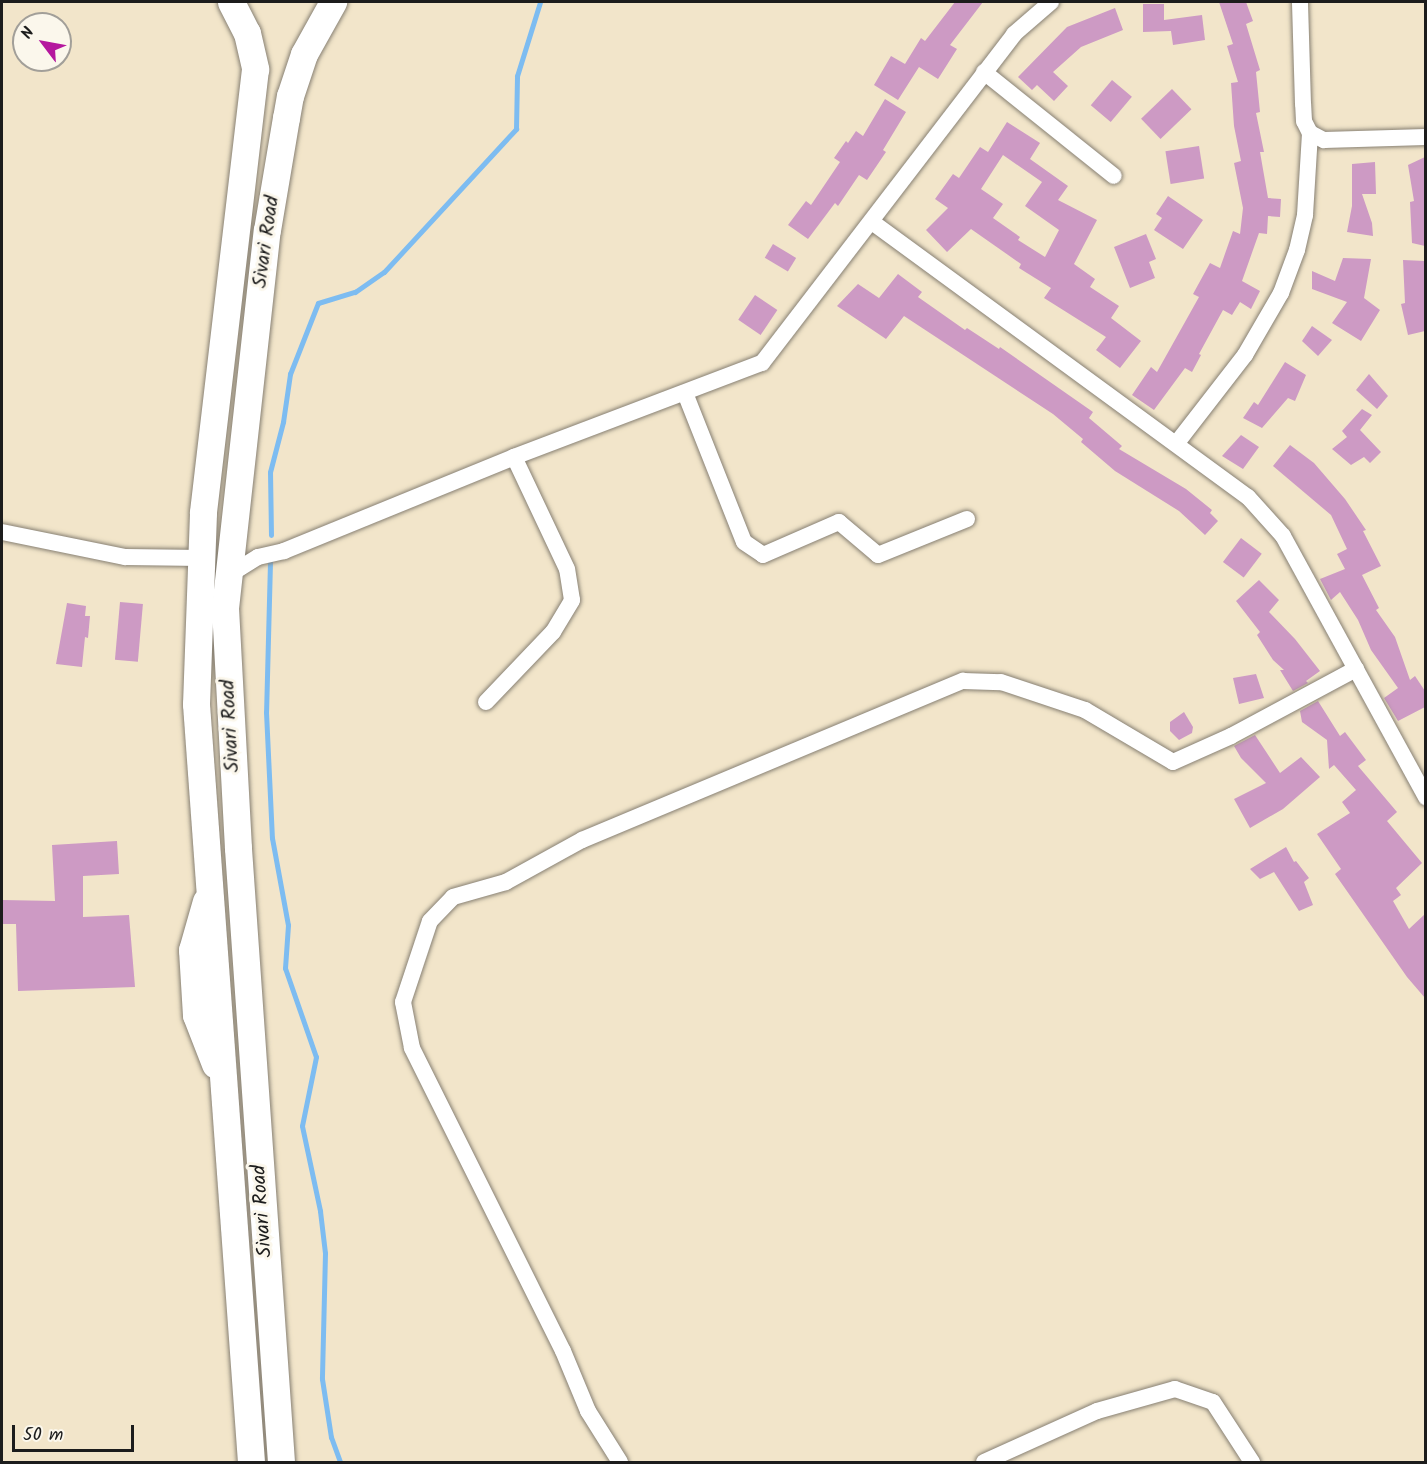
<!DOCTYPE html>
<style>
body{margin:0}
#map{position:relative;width:1427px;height:1464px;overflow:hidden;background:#f2e5ca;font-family:Kalam,sans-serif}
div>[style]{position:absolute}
.stream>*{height:5px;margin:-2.5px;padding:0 2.5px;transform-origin:2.5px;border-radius:2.5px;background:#7dbcf1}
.building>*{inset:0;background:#cd9ac4;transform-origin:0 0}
.roads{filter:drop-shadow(0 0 2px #878073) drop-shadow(0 0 2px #878073)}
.minor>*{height:16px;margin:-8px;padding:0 8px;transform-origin:8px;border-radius:8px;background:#fff}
.primary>*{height:27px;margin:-13.5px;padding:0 13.5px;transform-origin:13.5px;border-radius:13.5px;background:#fff}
span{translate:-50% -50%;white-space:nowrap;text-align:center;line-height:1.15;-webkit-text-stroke:6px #fbf7ec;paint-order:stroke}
.street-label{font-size:20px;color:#1c1c1c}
.frame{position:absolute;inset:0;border:3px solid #1c1c1c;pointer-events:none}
.north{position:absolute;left:12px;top:12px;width:60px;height:60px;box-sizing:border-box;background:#fbf7ec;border:2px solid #a29f99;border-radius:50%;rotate:302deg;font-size:16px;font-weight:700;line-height:24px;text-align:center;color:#1c1c1c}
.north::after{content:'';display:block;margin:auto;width:21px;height:27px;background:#b5179e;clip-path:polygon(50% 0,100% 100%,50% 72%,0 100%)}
.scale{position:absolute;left:12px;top:1425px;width:122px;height:27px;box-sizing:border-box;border:3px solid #1c1c1c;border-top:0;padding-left:8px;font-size:18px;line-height:21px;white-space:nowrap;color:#1c1c1c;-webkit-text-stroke:4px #fbf7ec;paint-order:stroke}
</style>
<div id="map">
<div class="stream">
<div style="left:271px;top:535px;width:63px;rotate:-90.9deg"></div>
<div style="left:270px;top:472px;width:52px;rotate:-75.4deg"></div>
<div style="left:283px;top:422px;width:49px;rotate:-81.7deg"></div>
<div style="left:290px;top:374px;width:76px;rotate:-68.5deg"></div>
<div style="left:318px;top:303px;width:39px;rotate:-17deg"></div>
<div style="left:355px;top:292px;width:35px;rotate:-35deg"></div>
<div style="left:384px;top:272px;width:195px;rotate:-47.3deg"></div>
<div style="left:516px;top:129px;width:53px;rotate:-88.9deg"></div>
<div style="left:517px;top:76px;width:77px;rotate:-72.7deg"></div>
<div style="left:270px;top:562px;width:150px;rotate:91.5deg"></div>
<div style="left:266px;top:712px;width:126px;rotate:87.3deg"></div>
<div style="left:272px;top:838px;width:88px;rotate:79.6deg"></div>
<div style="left:288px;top:925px;width:43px;rotate:94deg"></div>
<div style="left:285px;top:968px;width:94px;rotate:70.8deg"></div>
<div style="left:316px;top:1057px;width:70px;rotate:101.5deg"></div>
<div style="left:302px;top:1126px;width:87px;rotate:78deg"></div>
<div style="left:320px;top:1211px;width:42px;rotate:83.2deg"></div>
<div style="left:325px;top:1253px;width:126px;rotate:91.4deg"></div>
<div style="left:322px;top:1379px;width:59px;rotate:81.2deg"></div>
<div style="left:331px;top:1437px;width:27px;rotate:70deg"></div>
</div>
<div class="building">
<div style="clip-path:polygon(955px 2px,983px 2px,950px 45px,957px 49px,938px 79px,919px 67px,898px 100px,874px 85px,891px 56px,905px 64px,921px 38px,925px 41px)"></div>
<div style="clip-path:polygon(1219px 2px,1246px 2px,1253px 21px,1246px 24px,1260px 70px,1256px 72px,1260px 112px,1256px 113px,1264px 152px,1260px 152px,1268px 198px,1281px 199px,1280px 217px,1268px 216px,1267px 234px,1259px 233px,1242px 281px,1260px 291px,1251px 309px,1240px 302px,1232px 315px,1223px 310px,1199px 354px,1201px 355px,1192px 372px,1185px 368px,1154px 410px,1132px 395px,1151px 367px,1157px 372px,1199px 297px,1193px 294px,1210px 263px,1220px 268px,1233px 231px,1240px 234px,1243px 208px,1234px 163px,1241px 161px,1234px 126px,1231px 83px,1238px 82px,1227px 46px,1233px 44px)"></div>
<div style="clip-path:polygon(1143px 4px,1164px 4px,1164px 20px,1202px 15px,1205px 40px,1173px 45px,1171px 31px,1143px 32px)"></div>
<div style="clip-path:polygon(1115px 8px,1123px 30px,1081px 47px,1053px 72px,1068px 86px,1054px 101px,1037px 85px,1032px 90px,1018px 77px,1067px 27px)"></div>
<div style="left:1112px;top:80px;width:26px;height:33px;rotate:40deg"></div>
<div style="left:1172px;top:89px;width:28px;height:43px;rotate:46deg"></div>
<div style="clip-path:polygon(885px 99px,906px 112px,883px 150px,886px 152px,867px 180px,859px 175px,838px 206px,835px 203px,808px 239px,788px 225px,806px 201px,811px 205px,840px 162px,834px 158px,846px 141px,848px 143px,856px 131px,863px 136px)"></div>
<div style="clip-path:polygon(evenodd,1007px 122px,1040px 143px,1030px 159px,1068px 186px,1058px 200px,1097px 220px,1074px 264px,1095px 279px,1090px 287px,1119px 306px,1111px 318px,1141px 341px,1120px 368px,1096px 350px,1106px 337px,1044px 298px,1051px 288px,1019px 268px,1021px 264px,971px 229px,947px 252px,926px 230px,948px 208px,935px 199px,953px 174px,959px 178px,980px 147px,988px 152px,1007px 122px,1003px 155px,1042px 182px,1025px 206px,1059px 230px,1045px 257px,1018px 240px,1020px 237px,993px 218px,1003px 204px,981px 189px,1003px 155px)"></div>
<div style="left:1199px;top:146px;width:33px;height:34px;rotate:81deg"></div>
<div style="clip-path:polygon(1425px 157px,1425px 246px,1412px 243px,1410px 202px,1414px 201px,1408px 165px)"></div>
<div style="clip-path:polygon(1375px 162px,1376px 194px,1362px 194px,1372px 223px,1373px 236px,1347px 232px,1352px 206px,1352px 164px)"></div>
<div style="clip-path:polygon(1168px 196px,1203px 220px,1183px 249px,1154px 230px,1162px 218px,1156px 214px)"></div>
<div style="clip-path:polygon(1146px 234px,1156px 259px,1149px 262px,1155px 278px,1130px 288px,1114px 247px)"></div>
<div style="left:773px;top:244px;width:27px;height:16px;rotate:31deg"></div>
<div style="clip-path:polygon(1343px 258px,1371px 259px,1364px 298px,1380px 310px,1361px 341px,1332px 323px,1347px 302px,1312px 289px,1312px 271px,1335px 281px)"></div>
<div style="clip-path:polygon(1403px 260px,1425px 261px,1425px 331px,1408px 335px,1401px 304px,1405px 303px)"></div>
<div style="clip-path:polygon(898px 274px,922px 292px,918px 297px,965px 330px,967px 328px,999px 349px,1000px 347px,1093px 412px,1089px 418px,1122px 446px,1119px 449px,1186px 489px,1212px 510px,1210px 513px,1218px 521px,1205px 535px,1179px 511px,1115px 471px,1081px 442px,1083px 439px,1053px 414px,904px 316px,886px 339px,837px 306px,858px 284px,879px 298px)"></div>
<div style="left:755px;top:295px;width:27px;height:30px;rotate:34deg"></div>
<div style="clip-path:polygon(1312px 326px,1332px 340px,1318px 356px,1302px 341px)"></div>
<div style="clip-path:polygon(1285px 362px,1306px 375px,1295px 401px,1288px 398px,1262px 428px,1243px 418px,1254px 402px,1258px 405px)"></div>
<div style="clip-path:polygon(1369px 374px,1388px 396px,1377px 409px,1356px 390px)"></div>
<div style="clip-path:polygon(1362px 409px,1372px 415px,1360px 430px,1381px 452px,1370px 463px,1364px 457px,1351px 465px,1332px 449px,1347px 437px,1342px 431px)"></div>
<div style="clip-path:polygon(1241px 435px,1259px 447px,1243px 469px,1222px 456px)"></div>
<div style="clip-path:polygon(1290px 445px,1314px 463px,1345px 499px,1366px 530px,1363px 531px,1381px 566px,1362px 575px,1379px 608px,1376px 610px,1395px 637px,1410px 680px,1415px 676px,1425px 691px,1425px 707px,1398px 721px,1384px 698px,1398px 688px,1371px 650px,1358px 620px,1340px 592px,1331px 600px,1320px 579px,1345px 569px,1337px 554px,1347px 549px,1331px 515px,1273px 466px)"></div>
<div style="left:1241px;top:538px;width:26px;height:30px;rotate:37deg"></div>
<div style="clip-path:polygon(1259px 580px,1279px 600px,1269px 612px,1295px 639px,1320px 671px,1306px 681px,1308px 683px,1293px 691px,1280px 670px,1284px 670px,1273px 660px,1257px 635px,1260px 632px,1236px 601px)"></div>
<div style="left:120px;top:602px;width:23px;height:58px;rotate:5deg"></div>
<div style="clip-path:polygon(67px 603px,86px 606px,85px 616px,90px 616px,88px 638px,85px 637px,82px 667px,56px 664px)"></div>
<div style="clip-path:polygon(1256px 674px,1264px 698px,1239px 704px,1233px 678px)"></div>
<div style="clip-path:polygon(1318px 701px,1340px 736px,1345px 732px,1366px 760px,1358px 766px,1397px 812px,1387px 821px,1422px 863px,1396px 888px,1401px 895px,1393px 901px,1409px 929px,1425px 914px,1425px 998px,1407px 977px,1335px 874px,1341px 869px,1317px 834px,1350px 813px,1342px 802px,1356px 790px,1334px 765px,1329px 769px,1327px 740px,1302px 722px,1300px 711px)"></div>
<div style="clip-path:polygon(1184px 712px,1193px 727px,1192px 733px,1179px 740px,1170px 731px,1170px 722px)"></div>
<div style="clip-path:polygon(1255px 735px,1280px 773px,1301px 757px,1320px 777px,1283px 809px,1250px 828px,1234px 799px,1266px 783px,1241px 758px,1234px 746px)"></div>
<div style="clip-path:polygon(117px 841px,119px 874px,83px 876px,83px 917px,129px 915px,135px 987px,18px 991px,16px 924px,2px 924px,2px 900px,55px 901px,52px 845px)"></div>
<div style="clip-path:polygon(1286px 847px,1294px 862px,1296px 861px,1309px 878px,1304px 882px,1313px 905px,1299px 911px,1274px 872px,1260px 879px,1250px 869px)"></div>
</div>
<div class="roads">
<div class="minor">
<div style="left:984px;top:72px;width:166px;rotate:38.7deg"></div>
<div style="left:1310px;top:133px;width:16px;rotate:27deg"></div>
<div style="left:1324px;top:140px;width:102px;rotate:-1.7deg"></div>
<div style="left:872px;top:222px;width:466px;rotate:36.2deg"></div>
<div style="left:1248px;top:497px;width:52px;rotate:48.1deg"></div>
<div style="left:1283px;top:536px;width:298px;rotate:61.3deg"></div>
<div style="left:685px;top:393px;width:160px;rotate:68.4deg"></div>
<div style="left:744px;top:542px;width:23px;rotate:34deg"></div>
<div style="left:763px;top:555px;width:83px;rotate:-23.5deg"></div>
<div style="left:839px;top:522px;width:51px;rotate:40.2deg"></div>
<div style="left:878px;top:555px;width:96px;rotate:-22deg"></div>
<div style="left:1176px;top:444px;width:113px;rotate:-52.2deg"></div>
<div style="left:1245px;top:355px;width:72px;rotate:-59.9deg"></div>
<div style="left:1281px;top:293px;width:46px;rotate:-69.6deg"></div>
<div style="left:1297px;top:250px;width:36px;rotate:-77deg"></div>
<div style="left:1305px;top:215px;width:82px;rotate:-86.5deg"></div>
<div style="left:1310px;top:133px;width:13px;rotate:-117deg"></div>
<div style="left:1304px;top:121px;width:17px;rotate:-93deg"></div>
<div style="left:1303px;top:104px;width:102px;rotate:-91.7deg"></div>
<div style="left:2px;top:532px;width:126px;rotate:11.5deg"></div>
<div style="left:125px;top:557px;width:77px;rotate:0.7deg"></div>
<div style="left:229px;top:575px;width:34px;rotate:-32deg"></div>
<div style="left:258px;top:557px;width:27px;rotate:-13deg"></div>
<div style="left:284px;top:551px;width:248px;rotate:-22.2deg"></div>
<div style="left:514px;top:457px;width:265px;rotate:-20.8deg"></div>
<div style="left:762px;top:363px;width:414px;rotate:-52.5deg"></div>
<div style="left:1014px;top:34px;width:49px;rotate:-40.9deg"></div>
<div style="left:486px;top:702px;width:97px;rotate:-46.3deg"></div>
<div style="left:553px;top:632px;width:37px;rotate:-59deg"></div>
<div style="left:572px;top:600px;width:31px;rotate:-99deg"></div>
<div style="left:567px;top:569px;width:124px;rotate:-115.3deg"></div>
<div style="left:620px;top:1462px;width:60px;rotate:-122.1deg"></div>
<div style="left:588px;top:1411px;width:65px;rotate:-112.6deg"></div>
<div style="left:563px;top:1351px;width:339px;rotate:-116.5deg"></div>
<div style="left:412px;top:1048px;width:47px;rotate:-101.1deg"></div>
<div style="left:403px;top:1002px;width:85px;rotate:-71.6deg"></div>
<div style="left:430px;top:921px;width:33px;rotate:-46deg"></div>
<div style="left:453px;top:897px;width:55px;rotate:-15.8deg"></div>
<div style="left:506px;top:882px;width:87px;rotate:-28.9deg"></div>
<div style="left:582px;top:840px;width:413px;rotate:-22.7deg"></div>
<div style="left:963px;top:681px;width:38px;rotate:2deg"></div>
<div style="left:1001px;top:682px;width:89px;rotate:18.4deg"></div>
<div style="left:1085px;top:710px;width:102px;rotate:30.6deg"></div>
<div style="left:1173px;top:762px;width:64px;rotate:-24.1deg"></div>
<div style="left:1231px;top:736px;width:142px;rotate:-28.2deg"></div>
<div style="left:984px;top:1462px;width:124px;rotate:-24.3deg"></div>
<div style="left:1097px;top:1411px;width:81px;rotate:-15.8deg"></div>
<div style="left:1175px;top:1389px;width:40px;rotate:18.9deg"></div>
<div style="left:1213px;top:1402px;width:72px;rotate:57deg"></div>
</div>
<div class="primary">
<div style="left:231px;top:2px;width:35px;rotate:63deg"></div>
<div style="left:247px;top:33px;width:37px;rotate:77deg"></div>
<div style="left:255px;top:69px;width:447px;rotate:96.7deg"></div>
<div style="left:203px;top:513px;width:191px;rotate:92.1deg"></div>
<div style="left:196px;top:704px;width:760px;rotate:85.85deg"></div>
<div style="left:206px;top:901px;width:51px;rotate:105.9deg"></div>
<div style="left:192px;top:950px;width:65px;rotate:86.5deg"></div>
<div style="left:196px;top:1015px;width:53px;rotate:68.8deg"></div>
<div style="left:281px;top:1462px;width:616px;rotate:-94.01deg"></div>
<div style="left:238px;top:848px;width:240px;rotate:-93.1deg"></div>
<div style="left:225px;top:608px;width:380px;rotate:-83.7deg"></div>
<div style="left:267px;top:230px;width:114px;rotate:-80.4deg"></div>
<div style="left:286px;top:118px;width:22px;rotate:-80deg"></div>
<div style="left:290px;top:96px;width:44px;rotate:-71.6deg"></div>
<div style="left:304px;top:54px;width:60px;rotate:-60.9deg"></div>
</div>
</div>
<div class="street-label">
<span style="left:267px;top:242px;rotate:-82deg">Sivari Road</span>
<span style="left:231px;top:726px;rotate:-93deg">Sivari Road</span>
<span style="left:263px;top:1211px;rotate:-94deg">Sivari Road</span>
</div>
<div class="frame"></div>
<div class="north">N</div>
<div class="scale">50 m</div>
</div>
